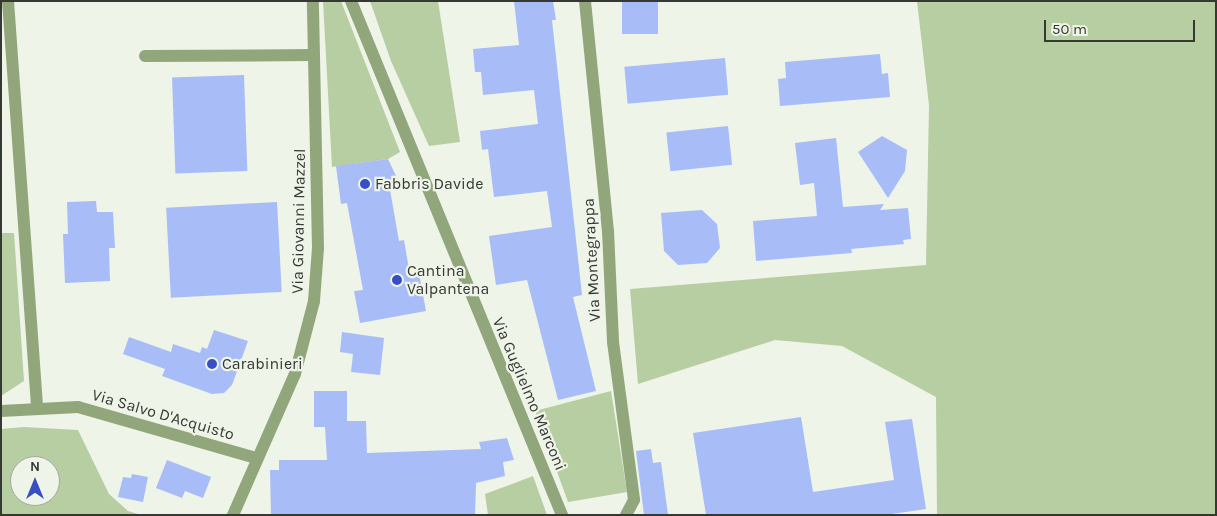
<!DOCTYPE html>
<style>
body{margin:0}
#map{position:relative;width:1217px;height:516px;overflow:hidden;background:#eef4e8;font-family:Karla,sans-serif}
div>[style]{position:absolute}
.green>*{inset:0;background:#b7cda2}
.building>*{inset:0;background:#a8bcf7;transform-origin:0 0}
.minor>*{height:12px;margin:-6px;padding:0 6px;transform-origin:6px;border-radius:6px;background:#91a77b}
.dots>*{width:14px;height:14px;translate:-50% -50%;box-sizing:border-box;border:2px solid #eef4e8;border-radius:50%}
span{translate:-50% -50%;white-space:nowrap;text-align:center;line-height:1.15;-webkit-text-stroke:4.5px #eef4e8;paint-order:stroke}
.poi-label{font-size:16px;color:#363834}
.left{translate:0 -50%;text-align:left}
.street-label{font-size:16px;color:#363834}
.frame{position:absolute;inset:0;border:2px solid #363834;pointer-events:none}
.north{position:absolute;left:10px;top:456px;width:50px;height:50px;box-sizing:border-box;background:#eef4e8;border:1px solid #a4a9a0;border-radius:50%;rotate:0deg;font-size:14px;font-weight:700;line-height:20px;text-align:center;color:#363834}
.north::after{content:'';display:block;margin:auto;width:18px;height:22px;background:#374fc1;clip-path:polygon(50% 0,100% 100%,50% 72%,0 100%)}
.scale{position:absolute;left:1044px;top:20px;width:151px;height:22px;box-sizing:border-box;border:2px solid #363834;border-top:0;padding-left:6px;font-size:15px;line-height:18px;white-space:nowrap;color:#363834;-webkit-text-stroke:4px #eef4e8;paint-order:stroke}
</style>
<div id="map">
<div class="green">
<div style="clip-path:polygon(323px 1px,341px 1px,400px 152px,388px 159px,332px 167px)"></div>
<div style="clip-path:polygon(370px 1px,438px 1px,460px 142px,429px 146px,391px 61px)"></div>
<div style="clip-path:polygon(917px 1px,1216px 1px,1216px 515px,937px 515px,936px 397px,842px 346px,775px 340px,638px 384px,630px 289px,926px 265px,929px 105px)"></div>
<div style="clip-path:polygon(1px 233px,14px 233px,24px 381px,1px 396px)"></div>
<div style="clip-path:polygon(611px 391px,627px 492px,568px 502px,535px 411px)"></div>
<div style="clip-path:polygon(evenodd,24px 427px,78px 430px,109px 494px,128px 511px,141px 515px,1px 515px,1px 429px,24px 427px,20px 466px,50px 466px,50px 496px,20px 496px,20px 466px)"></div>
<div style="clip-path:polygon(533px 476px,547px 515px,488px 515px,485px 494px)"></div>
</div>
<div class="building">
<div style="clip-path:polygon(514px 1px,553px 1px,556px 20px,552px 20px,582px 295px,573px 297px,596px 391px,558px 400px,527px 280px,496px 285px,489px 236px,552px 227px,547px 191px,494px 197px,488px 149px,482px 150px,480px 131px,538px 124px,534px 90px,483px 95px,481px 72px,475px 72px,473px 49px,519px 45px)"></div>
<div style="left:622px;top:1px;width:36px;height:33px"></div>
<div style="clip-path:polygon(880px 54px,882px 74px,888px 73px,890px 97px,780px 106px,778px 79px,786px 78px,785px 62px)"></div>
<div style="left:725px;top:58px;width:37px;height:101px;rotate:85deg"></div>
<div style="left:244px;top:75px;width:96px;height:72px;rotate:88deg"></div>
<div style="left:728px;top:126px;width:39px;height:62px;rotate:84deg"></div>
<div style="clip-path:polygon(882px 136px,907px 150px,905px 171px,888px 198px,858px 152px)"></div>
<div style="clip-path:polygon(836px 138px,843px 207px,884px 204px,880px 210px,908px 208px,911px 239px,903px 240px,904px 244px,851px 249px,852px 253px,756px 261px,753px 221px,817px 216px,814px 183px,800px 185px,795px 143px)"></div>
<div style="clip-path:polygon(388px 159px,399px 182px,389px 184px,399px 241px,404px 240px,410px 275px,419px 273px,426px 311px,360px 323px,354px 291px,363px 290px,347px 203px,341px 204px,336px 166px)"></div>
<div style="clip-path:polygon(96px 201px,97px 212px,113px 212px,115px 248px,109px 248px,110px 281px,65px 283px,63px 234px,68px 234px,67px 202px)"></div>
<div style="left:277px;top:202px;width:90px;height:111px;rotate:87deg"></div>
<div style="clip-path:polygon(702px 210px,717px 224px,720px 248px,707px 263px,678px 265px,664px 251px,661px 213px)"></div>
<div style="clip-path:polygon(214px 330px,248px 341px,232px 385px,224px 393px,212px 394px,162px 376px,165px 369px,123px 354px,129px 337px,171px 352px,173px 344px,200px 353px,202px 347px,207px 349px)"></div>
<div style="clip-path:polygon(342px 332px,384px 338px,380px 375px,351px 372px,353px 354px,340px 352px)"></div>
<div style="clip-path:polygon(314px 391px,347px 391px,347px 421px,366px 421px,367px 453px,481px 449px,479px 442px,507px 438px,514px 460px,503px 462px,505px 476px,476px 483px,475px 515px,271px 515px,270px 470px,279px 470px,279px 460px,327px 460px,325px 427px,314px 427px)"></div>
<div style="clip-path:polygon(801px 417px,813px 492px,894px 480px,885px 422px,912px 419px,926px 509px,885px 515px,706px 515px,693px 433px)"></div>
<div style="clip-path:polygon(651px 449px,653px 463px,661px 462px,668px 515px,644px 515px,636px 451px)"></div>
<div style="clip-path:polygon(167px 460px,211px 477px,203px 498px,185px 491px,182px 498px,156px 488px)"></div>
<div style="clip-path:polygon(132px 474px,148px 477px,143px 502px,118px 497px,123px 477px,131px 478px)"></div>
</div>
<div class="minor">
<div style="left:8px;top:1px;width:408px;rotate:85.9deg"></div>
<div style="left:351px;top:1px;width:556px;rotate:67.68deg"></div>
<div style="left:585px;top:1px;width:231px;rotate:84.3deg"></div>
<div style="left:608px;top:231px;width:111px;rotate:87.4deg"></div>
<div style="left:613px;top:342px;width:159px;rotate:82.4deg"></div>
<div style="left:634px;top:500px;width:17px;rotate:118deg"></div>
<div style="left:145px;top:56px;width:169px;rotate:-0.3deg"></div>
<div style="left:1px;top:411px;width:77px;rotate:-3deg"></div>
<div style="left:78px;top:407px;width:185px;rotate:16deg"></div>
<div style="left:233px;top:515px;width:154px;rotate:-66.3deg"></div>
<div style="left:295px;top:374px;width:75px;rotate:-75.4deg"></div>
<div style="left:314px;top:301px;width:53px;rotate:-85.7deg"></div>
<div style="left:318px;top:248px;width:247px;rotate:-91.2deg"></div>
</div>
<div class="dots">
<div style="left:365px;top:184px;background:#374fc1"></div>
<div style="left:397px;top:280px;background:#374fc1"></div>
<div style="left:212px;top:364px;background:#374fc1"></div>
</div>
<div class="poi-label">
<span class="left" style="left:375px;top:184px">Fabbris Davide</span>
<span class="left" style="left:407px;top:280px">Cantina<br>Valpantena</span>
<span class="left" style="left:222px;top:364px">Carabinieri</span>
</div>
<div class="street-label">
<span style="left:299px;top:221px;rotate:-89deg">Via Giovanni Mazzel</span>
<span style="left:592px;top:260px;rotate:-93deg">Via Montegrappa</span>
<span style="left:529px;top:394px;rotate:67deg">Via Guglielmo Marconi</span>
<span style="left:163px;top:415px;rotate:16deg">Via Salvo D'Acquisto</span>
</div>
<div class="frame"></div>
<div class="north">N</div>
<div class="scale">50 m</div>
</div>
